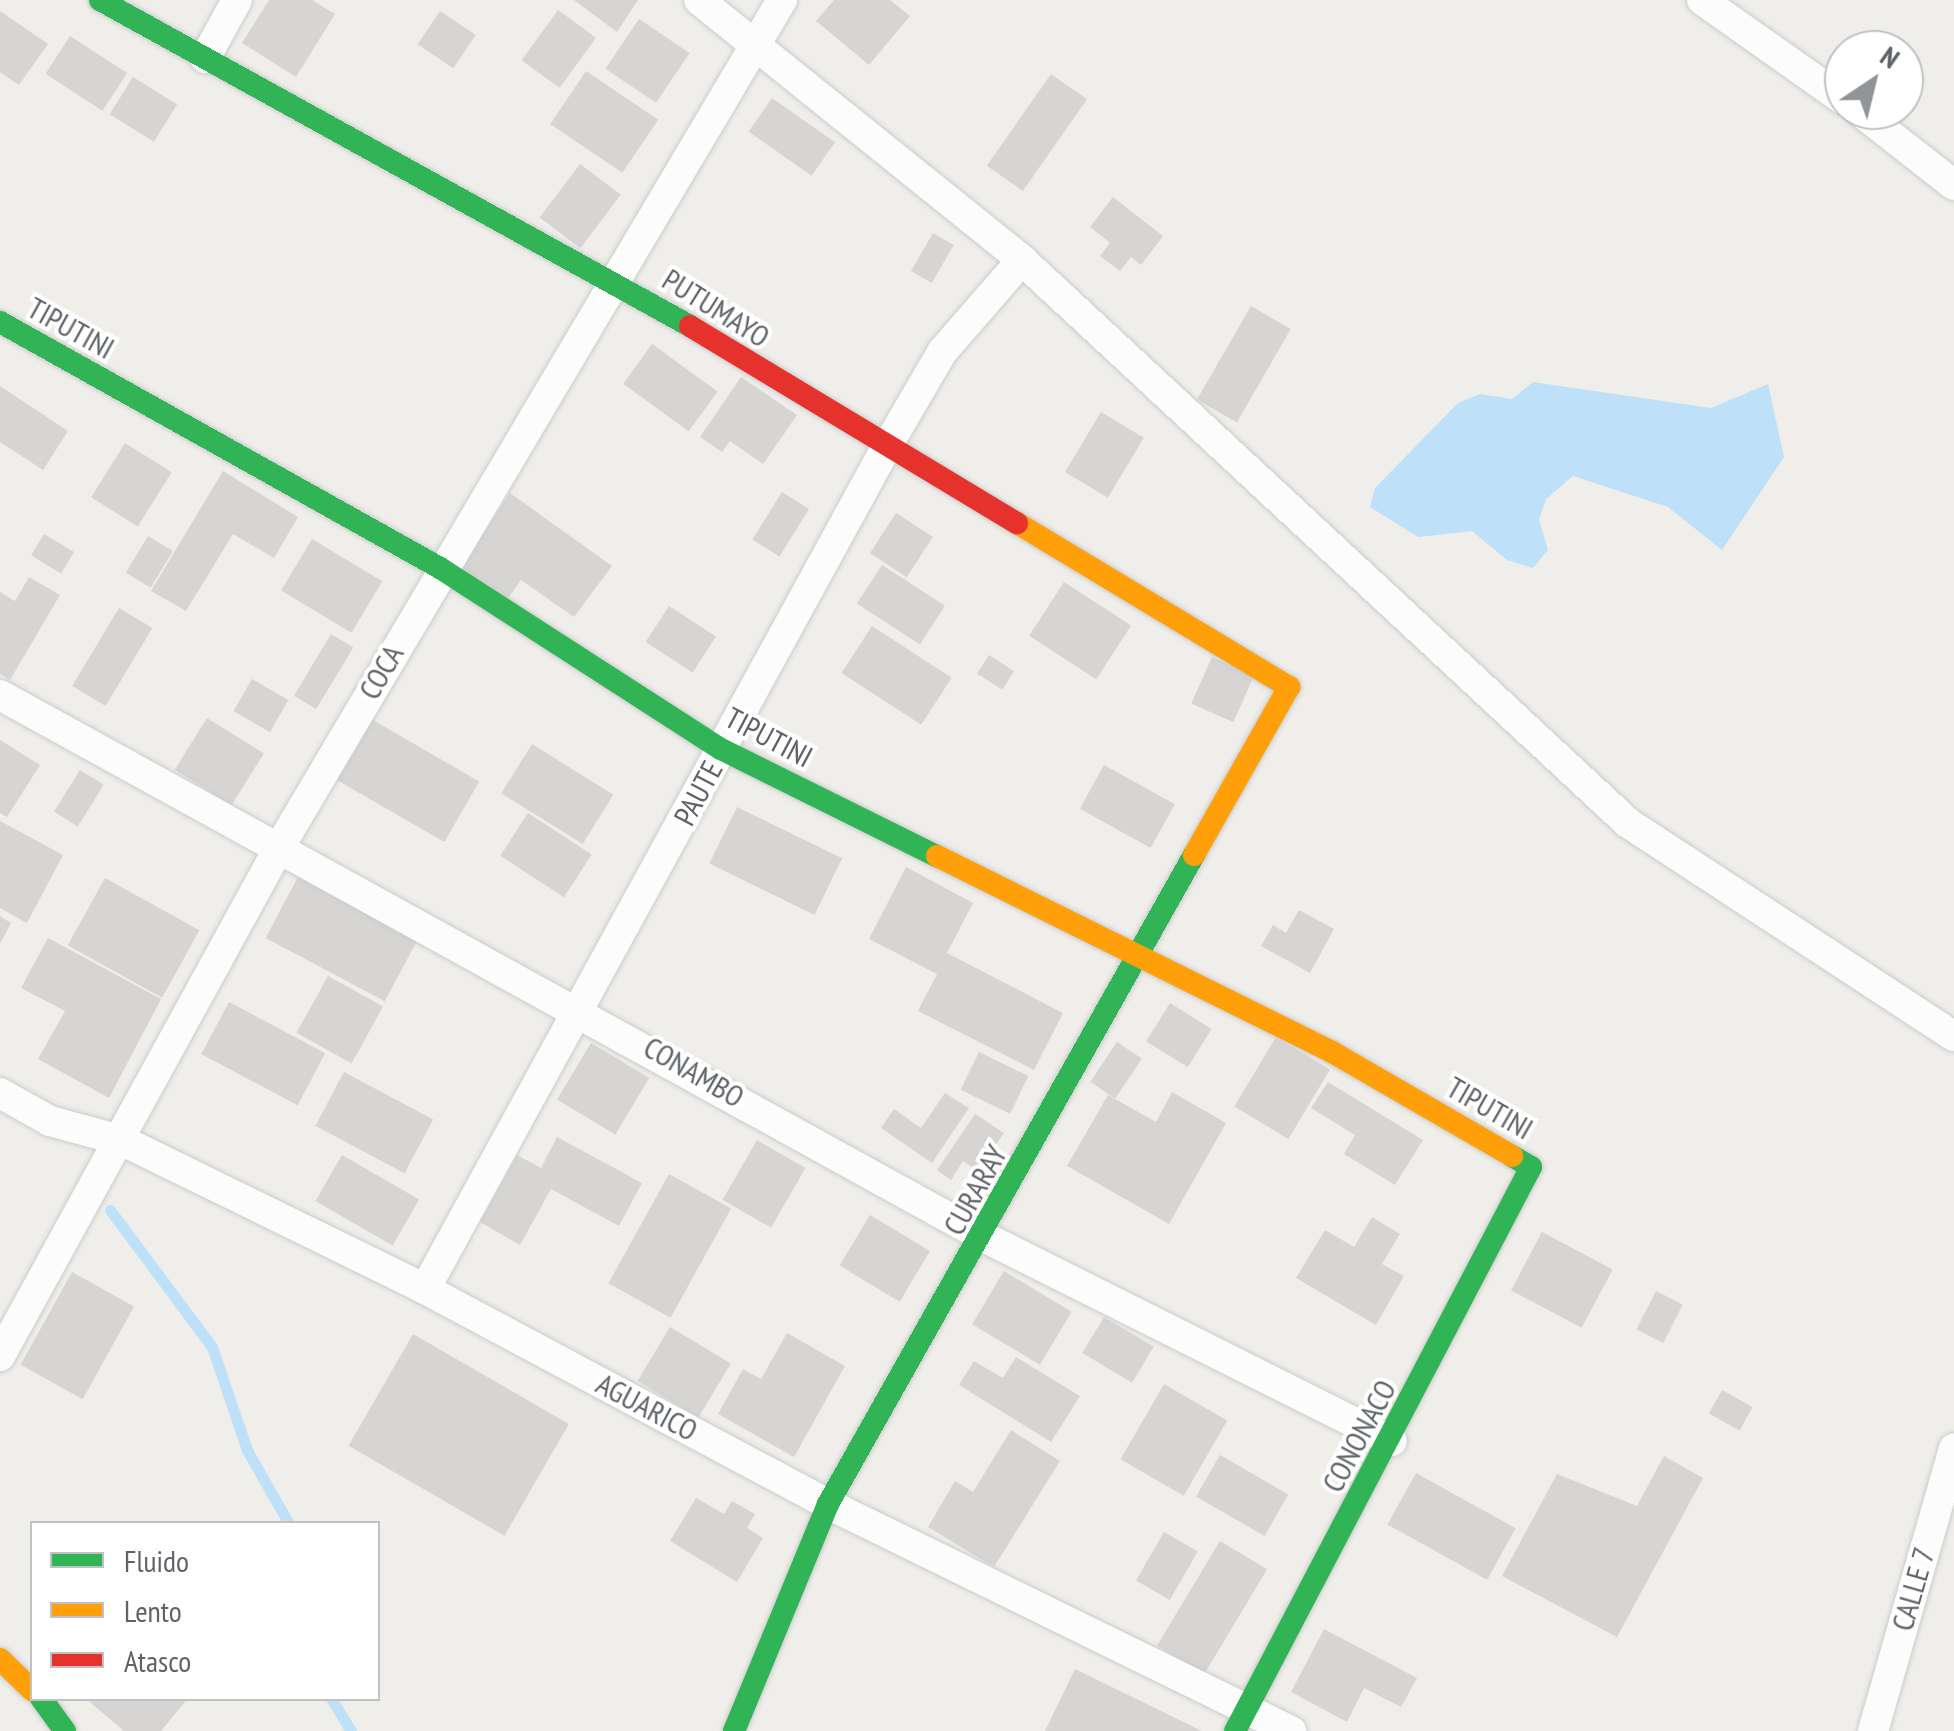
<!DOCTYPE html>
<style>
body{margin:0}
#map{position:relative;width:1954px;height:1731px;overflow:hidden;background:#efeeea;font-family:"PT Sans Narrow",sans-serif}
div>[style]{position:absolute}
.water>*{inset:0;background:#bfe0f9}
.stream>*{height:11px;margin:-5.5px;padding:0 5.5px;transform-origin:5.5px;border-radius:5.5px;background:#bfe0f9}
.building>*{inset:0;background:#d6d5d3;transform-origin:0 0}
.roads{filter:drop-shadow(0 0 2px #cbcccc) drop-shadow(0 0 2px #cbcccc)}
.street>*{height:30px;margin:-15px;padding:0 15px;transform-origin:15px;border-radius:15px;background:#fdfcfc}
.fast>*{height:22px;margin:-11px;padding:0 11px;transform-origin:11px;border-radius:11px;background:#30b455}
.slow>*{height:22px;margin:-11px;padding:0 11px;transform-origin:11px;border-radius:11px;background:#ff9f0a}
.jam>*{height:22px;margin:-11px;padding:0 11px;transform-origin:11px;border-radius:11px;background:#e5322d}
span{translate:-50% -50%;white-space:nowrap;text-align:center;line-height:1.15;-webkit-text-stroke:8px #fff;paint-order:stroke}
.street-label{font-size:30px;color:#5f6368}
.legend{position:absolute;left:30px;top:1521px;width:350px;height:180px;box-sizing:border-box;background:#fff;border:2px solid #bfc1c3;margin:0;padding:12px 18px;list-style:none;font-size:30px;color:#5f6368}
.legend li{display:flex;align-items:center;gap:20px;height:50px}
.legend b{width:50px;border:2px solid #bfc1c3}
.north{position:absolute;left:1824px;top:30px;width:100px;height:100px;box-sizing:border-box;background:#fff;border:2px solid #bfc1c3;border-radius:50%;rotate:35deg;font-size:28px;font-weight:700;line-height:40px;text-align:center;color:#5f6368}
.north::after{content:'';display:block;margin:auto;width:35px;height:45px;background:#919496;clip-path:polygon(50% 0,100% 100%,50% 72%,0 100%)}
</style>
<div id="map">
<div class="water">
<div style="clip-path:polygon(1533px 382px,1711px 408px,1768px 384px,1784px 457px,1722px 550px,1668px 507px,1573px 476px,1546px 499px,1539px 520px,1548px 550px,1533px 568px,1507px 560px,1472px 531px,1418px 537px,1370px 507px,1375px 488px,1458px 403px,1480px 394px,1512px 399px)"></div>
</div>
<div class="stream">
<div style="left:110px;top:1210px;width:171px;rotate:53.3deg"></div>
<div style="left:212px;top:1347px;width:109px;rotate:71.2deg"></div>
<div style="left:247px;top:1450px;width:85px;rotate:60.4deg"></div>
<div style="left:331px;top:1698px;width:39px;rotate:59deg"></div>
</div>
<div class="building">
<div style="clip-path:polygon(269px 0,312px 0,335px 14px,296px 77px,242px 43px)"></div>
<div style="clip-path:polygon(574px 0,638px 0,617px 32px)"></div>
<div style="clip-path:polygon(834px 0,890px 0,910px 16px,869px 65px,816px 21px)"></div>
<div style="left:558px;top:10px;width:47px;height:62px;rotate:36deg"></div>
<div style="clip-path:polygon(0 11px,48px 44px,19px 85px,0 72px)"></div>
<div style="left:440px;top:11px;width:43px;height:40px;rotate:34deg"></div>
<div style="left:639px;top:19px;width:61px;height:60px;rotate:34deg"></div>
<div style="left:70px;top:36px;width:68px;height:45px;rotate:33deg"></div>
<div style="left:586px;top:71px;width:87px;height:64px;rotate:34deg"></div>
<div style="left:1051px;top:74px;width:44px;height:112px;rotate:35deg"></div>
<div style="left:133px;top:77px;width:52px;height:44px;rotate:32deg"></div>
<div style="left:772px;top:98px;width:77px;height:41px;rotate:35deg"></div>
<div style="left:580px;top:164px;width:51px;height:67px;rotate:37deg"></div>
<div style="clip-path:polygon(1113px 197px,1163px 236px,1141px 265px,1131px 257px,1120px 271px,1100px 256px,1110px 243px,1090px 227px)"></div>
<div style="left:933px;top:233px;width:24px;height:44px;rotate:30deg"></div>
<div style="left:1251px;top:306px;width:46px;height:108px;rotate:30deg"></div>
<div style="left:652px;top:344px;width:81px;height:49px;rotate:36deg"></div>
<div style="clip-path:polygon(741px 377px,797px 415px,763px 464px,730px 441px,722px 452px,700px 437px)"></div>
<div style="clip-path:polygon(0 386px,68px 431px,43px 470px,0 442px)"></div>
<div style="left:1101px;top:412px;width:50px;height:70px;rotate:31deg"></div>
<div style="left:125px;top:443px;width:55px;height:64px;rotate:32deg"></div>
<div style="clip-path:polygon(223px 471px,298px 517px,274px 558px,233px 534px,186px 611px,151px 591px)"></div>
<div style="left:782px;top:492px;width:32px;height:56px;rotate:32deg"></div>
<div style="clip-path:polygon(510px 493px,612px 566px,574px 617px,521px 580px,507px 600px,461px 567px)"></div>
<div style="left:896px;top:513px;width:44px;height:48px;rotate:33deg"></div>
<div style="left:44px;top:534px;width:35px;height:25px;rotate:31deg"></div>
<div style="left:148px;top:536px;width:29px;height:43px;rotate:31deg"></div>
<div style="left:312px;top:539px;width:82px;height:60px;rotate:31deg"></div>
<div style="left:882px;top:565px;width:75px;height:46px;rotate:33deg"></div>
<div style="clip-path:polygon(29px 577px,60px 595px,10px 680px,0 674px,0 592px,15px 601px)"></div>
<div style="left:1064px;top:582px;width:80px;height:64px;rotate:33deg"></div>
<div style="left:669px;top:606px;width:56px;height:43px;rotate:33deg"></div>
<div style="left:119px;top:608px;width:39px;height:91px;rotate:31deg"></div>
<div style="left:872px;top:626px;width:95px;height:56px;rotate:33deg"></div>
<div style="left:331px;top:634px;width:26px;height:72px;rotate:31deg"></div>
<div style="left:989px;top:655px;width:30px;height:22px;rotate:33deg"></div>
<div style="left:1212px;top:657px;width:46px;height:51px;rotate:24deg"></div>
<div style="left:252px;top:679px;width:42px;height:37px;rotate:30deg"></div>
<div style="left:207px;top:718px;width:67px;height:61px;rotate:32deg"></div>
<div style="left:371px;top:719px;width:125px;height:70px;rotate:30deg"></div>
<div style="clip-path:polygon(0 740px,40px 765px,7px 817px,0 813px)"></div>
<div style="left:532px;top:744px;width:96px;height:58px;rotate:32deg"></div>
<div style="left:1104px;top:765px;width:81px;height:50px;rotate:29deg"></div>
<div style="left:80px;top:770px;width:28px;height:49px;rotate:32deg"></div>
<div style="left:737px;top:807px;width:117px;height:63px;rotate:26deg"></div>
<div style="left:528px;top:813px;width:76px;height:51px;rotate:33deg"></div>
<div style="clip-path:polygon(0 821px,63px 855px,27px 923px,0 908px)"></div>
<div style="clip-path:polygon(906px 867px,973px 903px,947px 953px,1063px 1013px,1034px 1070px,918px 1011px,937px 974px,869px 939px)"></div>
<div style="left:298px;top:877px;width:135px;height:69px;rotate:28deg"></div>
<div style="left:105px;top:878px;width:108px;height:77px;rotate:29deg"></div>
<div style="clip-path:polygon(1299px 910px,1334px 929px,1310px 973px,1261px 946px,1273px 925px,1286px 933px)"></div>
<div style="clip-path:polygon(0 916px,11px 923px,0 944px)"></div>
<div style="clip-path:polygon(48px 938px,161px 999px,109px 1098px,38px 1059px,65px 1011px,21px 988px)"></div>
<div style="left:328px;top:976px;width:63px;height:65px;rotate:29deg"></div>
<div style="left:229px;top:1002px;width:109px;height:59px;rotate:28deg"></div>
<div style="left:1170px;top:1003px;width:49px;height:45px;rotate:32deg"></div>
<div style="left:1276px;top:1037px;width:63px;height:81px;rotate:31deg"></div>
<div style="left:1117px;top:1042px;width:30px;height:48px;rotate:34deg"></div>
<div style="left:591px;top:1043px;width:68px;height:66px;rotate:31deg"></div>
<div style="left:979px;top:1052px;width:55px;height:42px;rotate:26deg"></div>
<div style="left:344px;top:1072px;width:101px;height:61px;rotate:28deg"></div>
<div style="clip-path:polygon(1328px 1082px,1423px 1140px,1395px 1185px,1344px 1154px,1355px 1135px,1311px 1108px)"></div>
<div style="clip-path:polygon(1172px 1092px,1226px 1123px,1169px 1224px,1067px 1166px,1108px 1095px,1156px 1122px)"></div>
<div style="clip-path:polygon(945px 1093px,969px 1108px,932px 1163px,881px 1128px,894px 1109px,921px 1128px)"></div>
<div style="clip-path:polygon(975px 1114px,1004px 1133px,978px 1171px,963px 1161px,951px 1180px,937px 1170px)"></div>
<div style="clip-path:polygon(557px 1137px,642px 1183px,619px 1226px,551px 1189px,520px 1245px,480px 1222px,517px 1155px,541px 1168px)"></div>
<div style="left:757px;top:1140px;width:56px;height:69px;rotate:30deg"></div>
<div style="left:342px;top:1155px;width:89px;height:53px;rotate:30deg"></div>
<div style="left:669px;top:1174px;width:71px;height:125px;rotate:29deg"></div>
<div style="left:870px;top:1215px;width:70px;height:59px;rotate:31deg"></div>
<div style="clip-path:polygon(1372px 1217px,1400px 1234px,1382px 1264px,1404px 1276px,1376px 1325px,1296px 1278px,1325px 1230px,1354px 1247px)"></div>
<div style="left:1542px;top:1232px;width:80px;height:66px;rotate:28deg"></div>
<div style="left:1004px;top:1271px;width:79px;height:62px;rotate:31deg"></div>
<div style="left:72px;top:1272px;width:71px;height:106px;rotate:29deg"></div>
<div style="left:1656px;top:1291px;width:30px;height:43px;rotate:27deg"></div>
<div style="left:1104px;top:1317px;width:58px;height:42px;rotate:31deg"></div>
<div style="left:670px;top:1327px;width:71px;height:63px;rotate:31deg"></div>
<div style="clip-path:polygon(787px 1333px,845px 1366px,794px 1457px,718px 1414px,743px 1369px,761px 1379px)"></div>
<div style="left:413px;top:1334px;width:180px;height:129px;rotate:30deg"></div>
<div style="clip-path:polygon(1016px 1357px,1080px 1396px,1051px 1442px,959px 1385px,974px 1361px,1003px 1378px)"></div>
<div style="left:1164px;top:1384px;width:73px;height:87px;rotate:30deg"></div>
<div style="left:1722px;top:1390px;width:35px;height:27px;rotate:29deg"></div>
<div style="clip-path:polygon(1011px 1430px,1060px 1461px,994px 1567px,928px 1527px,955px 1481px,973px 1492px)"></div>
<div style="left:1220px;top:1455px;width:79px;height:48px;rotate:30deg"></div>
<div style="clip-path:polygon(1664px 1456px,1703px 1478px,1617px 1637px,1502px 1576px,1557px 1474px,1637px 1506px)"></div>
<div style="left:1416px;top:1473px;width:114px;height:59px;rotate:29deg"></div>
<div style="clip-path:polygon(696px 1498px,724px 1514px,732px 1501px,755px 1514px,747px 1528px,763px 1538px,737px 1582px,670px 1541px)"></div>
<div style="left:1164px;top:1532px;width:39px;height:56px;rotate:30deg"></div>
<div style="left:1220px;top:1541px;width:55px;height:122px;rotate:31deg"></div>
<div style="clip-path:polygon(1324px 1629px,1417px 1678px,1401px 1707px,1364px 1688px,1347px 1722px,1291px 1692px)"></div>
<div style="clip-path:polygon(1075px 1669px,1202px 1731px,1045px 1731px)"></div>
<div style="clip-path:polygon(85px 1698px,188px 1698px,161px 1731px,124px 1731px)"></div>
</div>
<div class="roads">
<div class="street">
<div style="left:699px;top:0;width:415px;rotate:38.8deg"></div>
<div style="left:1022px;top:260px;width:827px;rotate:42.89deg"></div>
<div style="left:1628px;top:823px;width:389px;rotate:33.2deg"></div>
<div style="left:1702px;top:0;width:174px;rotate:35.2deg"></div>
<div style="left:205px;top:58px;width:66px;rotate:-61.1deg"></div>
<div style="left:1858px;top:110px;width:122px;rotate:38deg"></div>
<div style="left:0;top:695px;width:1123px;rotate:28.85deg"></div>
<div style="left:984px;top:1237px;width:456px;rotate:26.6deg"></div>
<div style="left:0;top:1093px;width:57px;rotate:29.2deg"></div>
<div style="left:50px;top:1121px;width:76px;rotate:15.3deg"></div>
<div style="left:123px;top:1141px;width:336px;rotate:26.1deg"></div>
<div style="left:425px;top:1289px;width:457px;rotate:28.1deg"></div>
<div style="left:828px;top:1504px;width:516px;rotate:26.12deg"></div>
<div style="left:425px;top:1289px;width:959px;rotate:-61.27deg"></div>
<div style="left:886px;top:448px;width:111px;rotate:-59.7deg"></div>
<div style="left:942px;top:352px;width:122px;rotate:-49deg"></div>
<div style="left:0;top:1356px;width:582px;rotate:-61.23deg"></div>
<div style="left:280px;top:846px;width:984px;rotate:-59.32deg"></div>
<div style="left:1873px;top:1731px;width:294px;rotate:-74deg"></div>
</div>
<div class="fast">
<div style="left:100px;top:0;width:674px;rotate:28.92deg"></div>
<div style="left:0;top:322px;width:504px;rotate:29.21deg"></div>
<div style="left:440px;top:568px;width:334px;rotate:32.8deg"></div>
<div style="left:721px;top:749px;width:241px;rotate:26.4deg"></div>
<div style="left:41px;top:1698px;width:41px;rotate:54deg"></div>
<div style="left:734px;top:1731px;width:246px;rotate:-67.5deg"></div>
<div style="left:828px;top:1504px;width:745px;rotate:-60.58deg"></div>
<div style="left:1235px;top:1731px;width:637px;rotate:-62.31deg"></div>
<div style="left:1531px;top:1167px;width:22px;rotate:-150deg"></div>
</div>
<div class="slow">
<div style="left:1017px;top:523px;width:318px;rotate:31.1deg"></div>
<div style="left:1289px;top:687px;width:193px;rotate:119.5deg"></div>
<div style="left:937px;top:856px;width:441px;rotate:26.4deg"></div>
<div style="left:1332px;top:1052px;width:208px;rotate:30deg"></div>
<div style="left:0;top:1659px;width:45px;rotate:44.1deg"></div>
</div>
<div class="jam">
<div style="left:690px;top:326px;width:382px;rotate:31.1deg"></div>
</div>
</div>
<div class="street-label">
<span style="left:716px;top:308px;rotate:32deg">PUTUMAYO</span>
<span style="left:71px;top:328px;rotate:29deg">TIPUTINI</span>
<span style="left:381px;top:672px;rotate:-60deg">COCA</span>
<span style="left:769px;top:737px;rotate:28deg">TIPUTINI</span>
<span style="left:698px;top:793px;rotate:-62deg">PAUTE</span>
<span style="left:694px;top:1072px;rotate:30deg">CONAMBO</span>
<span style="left:1490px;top:1108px;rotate:30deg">TIPUTINI</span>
<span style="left:975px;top:1190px;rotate:-61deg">CURARAY</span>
<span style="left:647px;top:1407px;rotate:28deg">AGUARICO</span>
<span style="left:1359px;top:1436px;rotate:-62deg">CONONACO</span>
<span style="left:1913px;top:1589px;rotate:-74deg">CALLE 7</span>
</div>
<ul class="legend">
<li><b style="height:12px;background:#30b455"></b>Fluido</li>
<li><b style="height:12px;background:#ff9f0a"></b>Lento</li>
<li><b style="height:12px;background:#e5322d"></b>Atasco</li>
</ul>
<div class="north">N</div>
</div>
